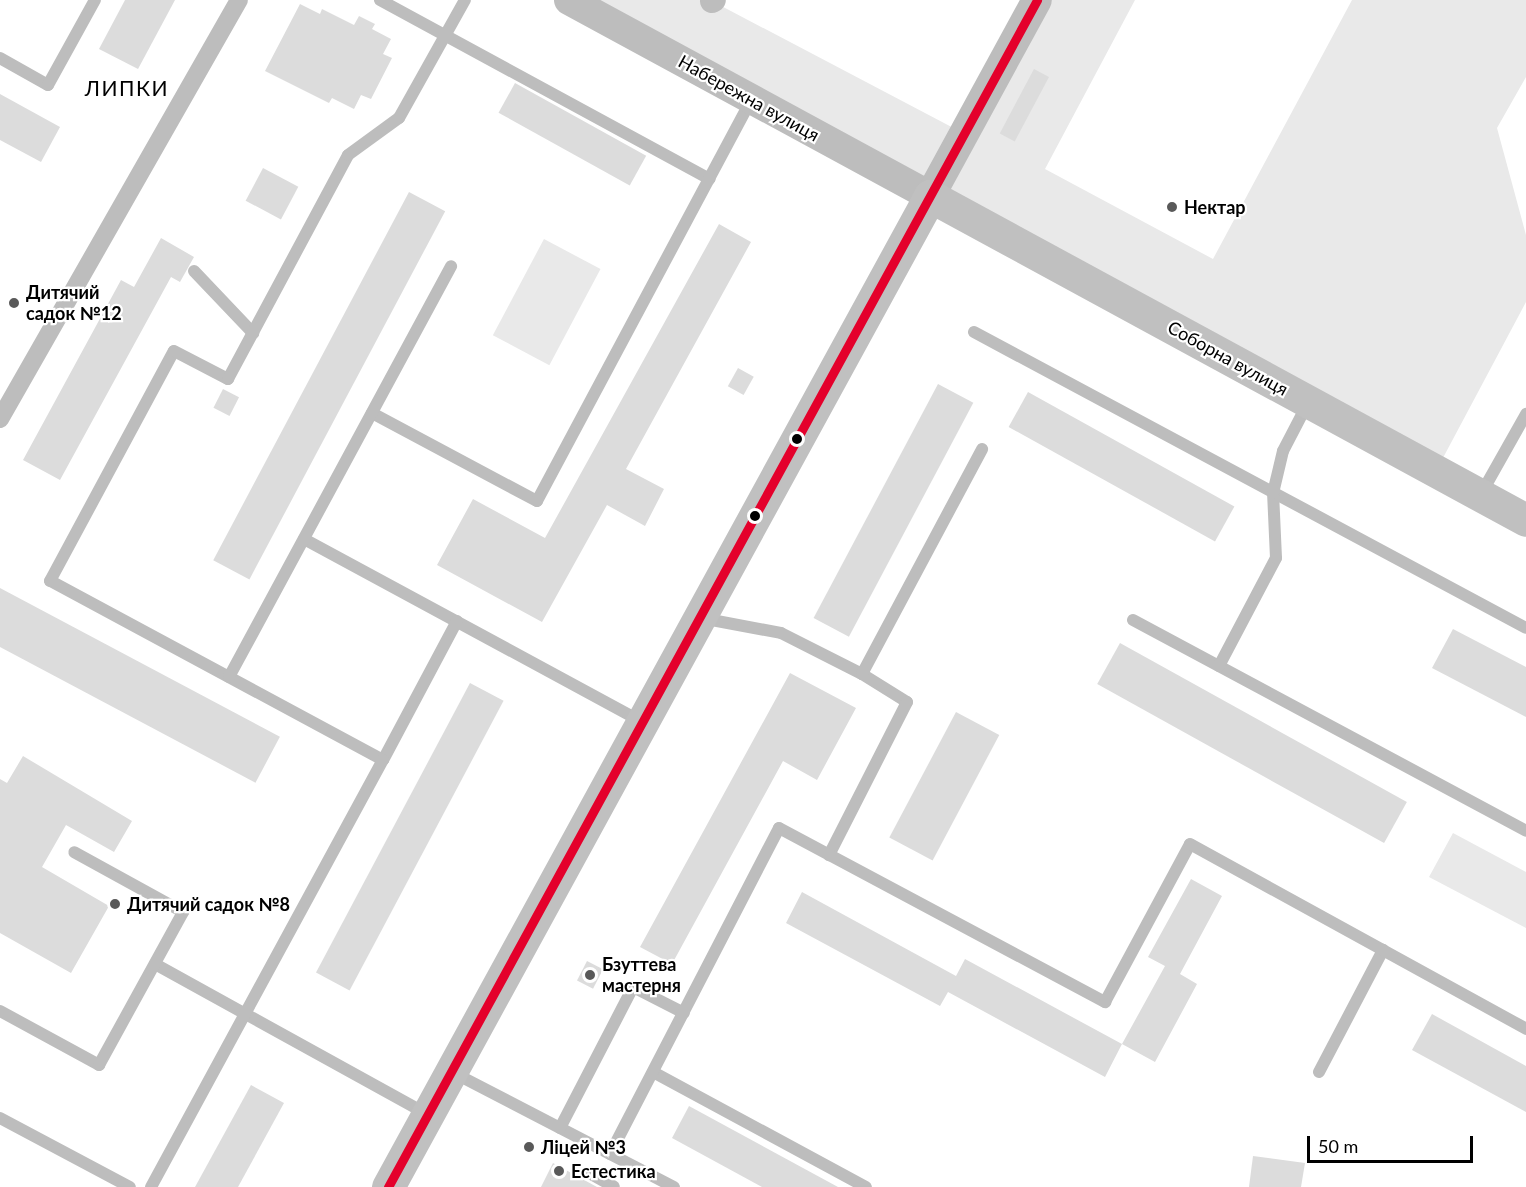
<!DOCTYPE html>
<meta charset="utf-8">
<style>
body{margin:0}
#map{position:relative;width:1526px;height:1187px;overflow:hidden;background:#fff;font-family:Lato,sans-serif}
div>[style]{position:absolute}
.green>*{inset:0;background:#e9e9e9;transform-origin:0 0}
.building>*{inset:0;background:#dcdcdc;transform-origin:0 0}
.service>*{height:12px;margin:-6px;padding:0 6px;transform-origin:6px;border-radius:6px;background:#bdbdbd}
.pedestrian>*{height:18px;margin:-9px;padding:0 9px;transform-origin:9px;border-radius:9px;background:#bdbdbd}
.minor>*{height:24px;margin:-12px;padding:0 12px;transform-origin:12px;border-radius:12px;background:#bdbdbd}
.tertiary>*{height:30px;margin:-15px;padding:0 15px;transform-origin:15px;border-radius:15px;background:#bdbdbd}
.secondary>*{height:33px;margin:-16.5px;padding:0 16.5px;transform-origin:16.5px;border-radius:16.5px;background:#c0c0c0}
.bus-1>*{height:9px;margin:-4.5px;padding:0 4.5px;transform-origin:4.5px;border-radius:4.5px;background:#e4002b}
.dots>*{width:16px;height:16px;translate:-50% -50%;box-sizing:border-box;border:3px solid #fff;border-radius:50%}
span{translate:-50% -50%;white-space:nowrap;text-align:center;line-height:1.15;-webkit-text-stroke:4.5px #fff;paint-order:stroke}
.street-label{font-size:18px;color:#000}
.poi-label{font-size:18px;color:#000;font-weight:700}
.left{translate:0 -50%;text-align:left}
.quarter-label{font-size:21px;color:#000;letter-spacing:1.5px}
.scale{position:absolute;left:1307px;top:1136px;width:166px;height:27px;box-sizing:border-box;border:3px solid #000;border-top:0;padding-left:8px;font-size:18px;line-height:21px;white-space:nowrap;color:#000;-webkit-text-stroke:4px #fff;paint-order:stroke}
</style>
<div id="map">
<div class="green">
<div style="clip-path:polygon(569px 0,710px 0,963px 133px,1037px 0,1135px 0,1045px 169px,1213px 259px,1352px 0,1526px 0,1526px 77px,1497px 128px,1526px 235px,1526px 302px,1436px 471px)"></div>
<div style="left:544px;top:239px;width:64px;height:109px;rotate:28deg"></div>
<div style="clip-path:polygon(1453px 833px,1526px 872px,1526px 928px,1429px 877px)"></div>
</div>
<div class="building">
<div style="clip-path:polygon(125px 0,175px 0,138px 69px,99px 49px)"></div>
<div style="clip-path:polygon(300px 4px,320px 14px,322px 9px,354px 25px,359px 16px,375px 24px,372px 29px,391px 39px,383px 54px,392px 58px,371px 99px,361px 95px,354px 109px,332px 98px,329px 103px,265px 71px)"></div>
<div style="left:1034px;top:69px;width:17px;height:73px;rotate:28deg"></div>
<div style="left:515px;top:83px;width:150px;height:34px;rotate:29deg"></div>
<div style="clip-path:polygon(0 94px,60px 127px,41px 162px,0 140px)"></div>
<div style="left:263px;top:168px;width:40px;height:37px;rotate:28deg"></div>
<div style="left:409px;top:192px;width:41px;height:417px;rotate:28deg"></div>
<div style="clip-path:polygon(719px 224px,751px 242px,626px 469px,664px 489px,645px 526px,607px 505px,542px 622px,437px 565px,473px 499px,545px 538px)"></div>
<div style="clip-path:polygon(161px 238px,194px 257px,180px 282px,171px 277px,60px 480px,23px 460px,121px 280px,134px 287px)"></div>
<div style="left:738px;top:368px;width:18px;height:21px;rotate:29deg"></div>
<div style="left:938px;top:384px;width:40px;height:265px;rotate:28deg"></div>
<div style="left:223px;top:389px;width:18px;height:21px;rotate:27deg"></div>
<div style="left:1028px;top:392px;width:236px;height:40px;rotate:29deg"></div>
<div style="left:0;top:588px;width:317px;height:52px;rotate:28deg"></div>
<div style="clip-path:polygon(1453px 629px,1526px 667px,1526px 717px,1432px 668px)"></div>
<div style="left:1120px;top:643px;width:328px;height:47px;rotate:29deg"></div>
<div style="clip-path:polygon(790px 673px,856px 708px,817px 780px,783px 761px,672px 964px,640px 947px)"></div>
<div style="left:470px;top:683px;width:38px;height:328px;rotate:28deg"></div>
<div style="left:956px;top:712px;width:49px;height:142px;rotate:28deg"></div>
<div style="clip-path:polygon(23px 756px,132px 821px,114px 852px,66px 825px,42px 867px,109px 906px,71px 973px,0 933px,0 779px,7px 783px)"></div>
<div style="clip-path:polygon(1191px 879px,1222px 896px,1180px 974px,1197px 984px,1155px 1062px,1122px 1044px,1165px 966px,1148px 957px)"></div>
<div style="clip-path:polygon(802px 892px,956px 976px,965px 959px,1122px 1044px,1105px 1077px,948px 992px,940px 1006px,786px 923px)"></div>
<div style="left:587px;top:961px;width:18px;height:22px;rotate:27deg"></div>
<div style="clip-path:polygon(1432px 1014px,1526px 1066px,1526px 1112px,1412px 1050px)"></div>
<div style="clip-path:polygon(251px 1085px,284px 1103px,238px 1187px,195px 1187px)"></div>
<div style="clip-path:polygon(689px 1106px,838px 1187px,762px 1187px,672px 1138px)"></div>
<div style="clip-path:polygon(1253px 1156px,1305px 1163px,1301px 1187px,1249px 1187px)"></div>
<div style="clip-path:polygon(553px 1163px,597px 1187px,541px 1187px)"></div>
</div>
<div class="service">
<div style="left:380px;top:0;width:375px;rotate:28.5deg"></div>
<div style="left:0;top:58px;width:55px;rotate:29.4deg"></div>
<div style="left:48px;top:85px;width:97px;rotate:-61.1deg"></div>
<div style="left:194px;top:271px;width:86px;rotate:46.4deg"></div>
<div style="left:974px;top:332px;width:626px;rotate:28.2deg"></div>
<div style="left:372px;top:413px;width:187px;rotate:28.1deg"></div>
<div style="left:537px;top:501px;width:456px;rotate:-61.9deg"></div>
<div style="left:1481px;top:494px;width:92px;rotate:-60.6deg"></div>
<div style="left:304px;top:539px;width:383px;rotate:28.4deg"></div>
<div style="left:701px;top:618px;width:81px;rotate:10.6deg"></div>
<div style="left:781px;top:633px;width:91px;rotate:26.8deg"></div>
<div style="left:862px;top:674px;width:53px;rotate:31.9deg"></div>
<div style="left:907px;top:702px;width:172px;rotate:117deg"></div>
<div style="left:1133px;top:620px;width:446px;rotate:28.2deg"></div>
<div style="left:457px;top:621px;width:157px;rotate:118deg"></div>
<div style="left:383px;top:760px;width:378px;rotate:-151.7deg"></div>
<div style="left:50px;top:581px;width:261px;rotate:-61.7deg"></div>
<div style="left:174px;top:351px;width:61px;rotate:27.4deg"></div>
<div style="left:228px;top:379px;width:254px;rotate:-61.8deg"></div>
<div style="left:348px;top:155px;width:63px;rotate:-36deg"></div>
<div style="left:399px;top:118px;width:135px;rotate:-60.8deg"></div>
<div style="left:1219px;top:666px;width:122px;rotate:-62.2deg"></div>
<div style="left:1276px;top:558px;width:65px;rotate:-92.6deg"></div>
<div style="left:1273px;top:493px;width:43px;rotate:-76.6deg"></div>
<div style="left:1283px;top:451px;width:54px;rotate:-62.5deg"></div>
<div style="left:862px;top:674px;width:255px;rotate:-61.9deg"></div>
<div style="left:229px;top:677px;width:467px;rotate:-61.6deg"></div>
<div style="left:155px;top:964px;width:311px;rotate:28.9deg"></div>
<div style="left:0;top:1011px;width:113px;rotate:28.6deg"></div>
<div style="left:99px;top:1065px;width:175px;rotate:-61.2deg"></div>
<div style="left:183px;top:912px;width:124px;rotate:-151.2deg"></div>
<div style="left:452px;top:1072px;width:250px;rotate:27.4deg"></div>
<div style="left:653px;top:1072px;width:242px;rotate:28.4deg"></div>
<div style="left:1319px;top:1072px;width:138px;rotate:-62.3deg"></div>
<div style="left:0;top:1118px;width:147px;rotate:28deg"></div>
<div style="left:560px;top:1128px;width:159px;rotate:-62.6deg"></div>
<div style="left:633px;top:987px;width:57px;rotate:27deg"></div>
<div style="left:610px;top:1154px;width:367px;rotate:-62.6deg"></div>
<div style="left:779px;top:828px;width:370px;rotate:28.1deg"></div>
<div style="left:1105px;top:1002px;width:179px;rotate:-61.7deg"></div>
<div style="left:1190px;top:844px;width:384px;rotate:28.8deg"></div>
<div style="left:591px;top:1174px;width:26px;rotate:29deg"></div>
<div style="left:151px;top:1187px;width:486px;rotate:-61.5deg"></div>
</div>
<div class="pedestrian">
<div style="left:0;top:419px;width:482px;rotate:-60.3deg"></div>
</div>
<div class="minor">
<div style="left:712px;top:1px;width:2px;rotate:-27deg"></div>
</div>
<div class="tertiary">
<div style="left:569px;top:0;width:411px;rotate:28.5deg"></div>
<div style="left:930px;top:196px;width:223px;rotate:-61.4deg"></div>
</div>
<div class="secondary">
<div style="left:388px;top:1187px;width:1130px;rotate:-61.32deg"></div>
<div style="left:930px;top:196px;width:678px;rotate:28.53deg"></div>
</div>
<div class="bus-1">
<div style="left:388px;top:1187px;width:1353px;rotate:-61.33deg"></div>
</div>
<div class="dots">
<div style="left:1172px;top:207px;background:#595959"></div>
<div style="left:14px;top:303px;background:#595959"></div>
<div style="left:797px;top:439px;background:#000"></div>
<div style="left:755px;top:516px;background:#000"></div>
<div style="left:115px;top:904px;background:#595959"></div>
<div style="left:590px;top:975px;background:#595959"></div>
<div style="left:529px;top:1147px;background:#595959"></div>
<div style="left:559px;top:1171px;background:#595959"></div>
</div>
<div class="street-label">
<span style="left:749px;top:98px;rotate:29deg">Набережна вулиця</span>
<span style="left:1228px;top:358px;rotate:29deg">Соборна вулиця</span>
</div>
<div class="poi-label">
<span class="left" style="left:1184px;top:207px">Нектар</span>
<span class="left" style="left:26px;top:303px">Дитячий<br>садок №12</span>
<span class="left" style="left:127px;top:904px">Дитячий садок №8</span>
<span class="left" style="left:602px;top:975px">Бзуттева<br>мастерня</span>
<span class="left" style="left:541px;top:1147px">Ліцей №3</span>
<span class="left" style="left:571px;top:1171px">Естестика</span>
</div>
<div class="quarter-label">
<span style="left:127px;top:88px">ЛИПКИ</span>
</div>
<div class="scale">50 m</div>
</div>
